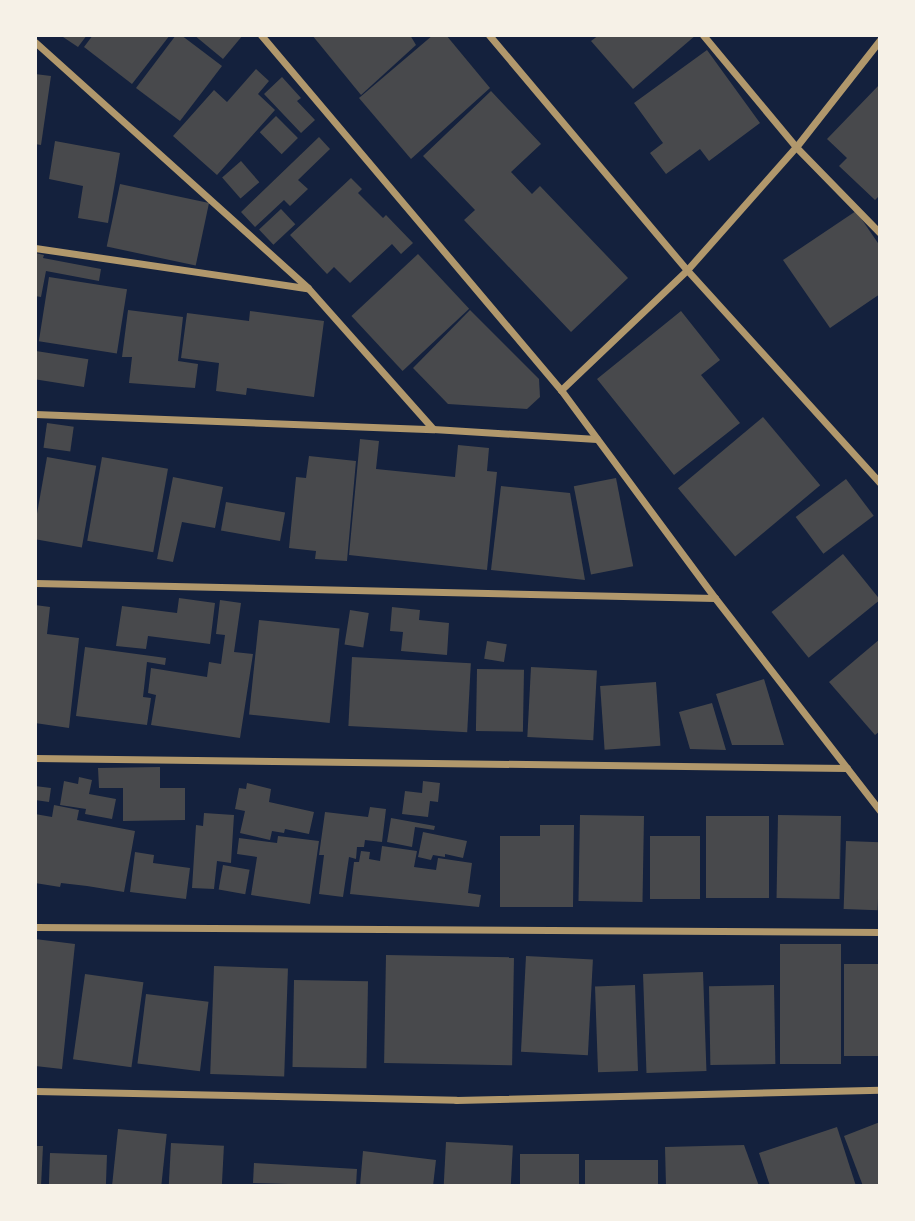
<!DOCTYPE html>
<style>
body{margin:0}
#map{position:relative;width:915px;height:1221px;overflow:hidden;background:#14213d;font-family:"Exo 2",sans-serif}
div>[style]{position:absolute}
.building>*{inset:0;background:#48494c;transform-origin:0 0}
.minor>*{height:7px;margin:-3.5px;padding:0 3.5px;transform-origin:3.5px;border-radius:3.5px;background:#b1986c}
span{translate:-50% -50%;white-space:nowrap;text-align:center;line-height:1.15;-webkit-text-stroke:5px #f6f1e7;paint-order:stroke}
.frame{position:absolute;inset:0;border:37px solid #f6f1e7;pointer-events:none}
</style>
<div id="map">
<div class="building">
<div style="clip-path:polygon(60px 35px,87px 35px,78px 47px)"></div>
<div style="clip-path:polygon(93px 35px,170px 35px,132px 84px,84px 47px)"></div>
<div style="clip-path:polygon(176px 35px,181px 35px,222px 66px,180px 121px,136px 88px)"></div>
<div style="clip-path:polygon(194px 35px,243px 35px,223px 59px)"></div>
<div style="clip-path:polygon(312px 35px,410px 35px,416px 45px,361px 95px)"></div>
<div style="clip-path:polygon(433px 35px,446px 35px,490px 88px,411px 159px,359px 98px)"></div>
<div style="clip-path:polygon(599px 35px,696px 35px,633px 89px,591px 41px)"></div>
<div style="clip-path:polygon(707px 50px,760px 123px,709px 161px,700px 149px,666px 174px,650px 153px,663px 143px,634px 103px)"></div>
<div style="clip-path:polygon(256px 69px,269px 81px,258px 94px,275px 110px,217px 175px,173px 136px,214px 90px,227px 102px)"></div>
<div style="clip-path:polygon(35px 74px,51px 76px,41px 145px,35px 144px)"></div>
<div style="clip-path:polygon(282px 77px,301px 98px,297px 101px,315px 120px,301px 133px,264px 94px)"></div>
<div style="clip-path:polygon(880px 84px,880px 195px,875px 200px,839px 166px,847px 158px,827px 139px)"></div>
<div style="clip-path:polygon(491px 91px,541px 144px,511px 172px,532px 194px,540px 186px,628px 278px,571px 332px,464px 220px,475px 210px,423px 156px)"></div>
<div style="left:276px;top:116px;width:31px;height:23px;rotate:45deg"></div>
<div style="clip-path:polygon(319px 137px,330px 149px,298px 180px,308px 189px,290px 206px,284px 200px,255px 227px,241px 212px)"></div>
<div style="clip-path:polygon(55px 141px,120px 153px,108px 223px,78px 218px,83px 186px,49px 179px)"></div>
<div style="left:241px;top:161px;width:28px;height:25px;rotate:49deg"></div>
<div style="clip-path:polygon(351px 178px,362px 189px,358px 193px,383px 218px,386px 215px,413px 243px,401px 254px,392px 244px,350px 283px,334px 267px,327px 274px,290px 235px)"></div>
<div style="left:120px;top:184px;width:91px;height:64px;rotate:12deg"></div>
<div style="left:281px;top:209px;width:21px;height:30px;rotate:47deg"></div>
<div style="clip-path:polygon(856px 211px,880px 246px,880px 294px,830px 328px,783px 260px)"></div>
<div style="clip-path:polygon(35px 253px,44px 255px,43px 258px,101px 269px,99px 281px,46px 271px,41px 297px,35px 296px)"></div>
<div style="left:418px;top:254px;width:75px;height:91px;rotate:47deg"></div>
<div style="left:49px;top:277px;width:79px;height:65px;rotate:9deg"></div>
<div style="clip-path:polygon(128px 310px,183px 317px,178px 361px,198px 364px,195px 388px,129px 383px,132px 357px,122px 357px)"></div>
<div style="clip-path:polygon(470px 310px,539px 379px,540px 397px,527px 409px,448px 404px,413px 368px)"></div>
<div style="clip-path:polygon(250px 311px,324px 321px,314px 397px,247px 388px,246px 395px,216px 391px,219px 363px,181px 358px,187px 313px,249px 321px)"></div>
<div style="clip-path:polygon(681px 311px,720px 360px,701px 375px,740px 423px,674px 475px,597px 379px)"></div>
<div style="left:36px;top:351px;width:53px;height:28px;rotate:9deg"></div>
<div style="left:763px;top:417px;width:89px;height:111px;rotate:50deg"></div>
<div style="left:47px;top:423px;width:27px;height:25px;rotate:8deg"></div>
<div style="clip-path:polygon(360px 439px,379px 441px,376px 469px,455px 477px,458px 445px,489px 448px,487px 471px,497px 472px,487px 570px,349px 555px)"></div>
<div style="clip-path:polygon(309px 456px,356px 461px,347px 561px,315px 559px,316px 551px,289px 548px,296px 477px,306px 478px)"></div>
<div style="left:47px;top:457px;width:50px;height:83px;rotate:10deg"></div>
<div style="left:102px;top:457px;width:67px;height:85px;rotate:10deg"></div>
<div style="clip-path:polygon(173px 477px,223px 487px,215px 528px,182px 522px,173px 562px,157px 559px)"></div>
<div style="left:616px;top:478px;width:90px;height:43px;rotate:79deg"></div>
<div style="left:846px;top:479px;width:46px;height:63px;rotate:53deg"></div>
<div style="clip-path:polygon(501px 486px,570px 493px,585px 580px,491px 570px)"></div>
<div style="left:226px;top:502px;width:60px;height:29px;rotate:10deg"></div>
<div style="left:843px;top:554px;width:59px;height:92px;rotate:51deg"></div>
<div style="clip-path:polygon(179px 598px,215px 603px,210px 644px,148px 636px,146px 649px,116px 646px,122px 606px,177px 613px)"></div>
<div style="clip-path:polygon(220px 600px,241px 603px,234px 652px,253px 654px,240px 738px,151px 725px,156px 695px,148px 693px,151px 668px,207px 677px,209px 662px,221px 664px,225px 635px,216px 634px)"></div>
<div style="clip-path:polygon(35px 605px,50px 607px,47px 634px,79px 638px,69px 728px,35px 723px)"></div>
<div style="clip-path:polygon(392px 607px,420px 610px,419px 620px,449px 623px,447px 655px,401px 651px,403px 632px,390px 631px)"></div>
<div style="left:350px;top:610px;width:19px;height:35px;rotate:9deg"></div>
<div style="left:259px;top:620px;width:81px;height:95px;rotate:6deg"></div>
<div style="clip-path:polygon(880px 639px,880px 731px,875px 735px,829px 682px)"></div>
<div style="left:487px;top:641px;width:20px;height:18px;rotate:9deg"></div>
<div style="clip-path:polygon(85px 647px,166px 658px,165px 665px,147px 662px,143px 697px,151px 698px,147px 725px,76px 716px)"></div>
<div style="left:352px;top:657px;width:119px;height:69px;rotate:3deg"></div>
<div style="left:531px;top:667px;width:66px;height:70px;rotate:3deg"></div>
<div style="left:477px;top:669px;width:47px;height:62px;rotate:1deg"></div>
<div style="clip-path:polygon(764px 679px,784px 745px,732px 745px,716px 694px)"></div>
<div style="left:656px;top:682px;width:64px;height:56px;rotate:86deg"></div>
<div style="clip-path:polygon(712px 703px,726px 750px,690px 749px,679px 712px)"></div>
<div style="clip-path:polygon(160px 767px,160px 788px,185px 788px,185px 820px,123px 821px,123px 788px,99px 788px,98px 768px)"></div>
<div style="clip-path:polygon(79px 777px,92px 780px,89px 794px,116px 799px,112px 819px,85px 814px,86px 809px,60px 805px,64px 781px,78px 784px)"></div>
<div style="clip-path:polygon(423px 781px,440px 783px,438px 802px,430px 801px,428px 817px,402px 814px,405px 791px,422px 793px)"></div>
<div style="clip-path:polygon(247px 783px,271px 789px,269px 802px,314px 812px,309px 834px,285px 829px,284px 833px,272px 831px,270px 840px,240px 833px,245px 811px,235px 809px,239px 788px,246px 789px)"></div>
<div style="clip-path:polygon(35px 786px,51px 788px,49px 802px,35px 800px)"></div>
<div style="clip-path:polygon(54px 805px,79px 810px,77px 820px,135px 831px,124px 892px,87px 886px,61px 883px,60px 887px,35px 883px,35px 814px,52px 817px)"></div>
<div style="clip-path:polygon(370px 807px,386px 809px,382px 842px,365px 840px,364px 847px,357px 847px,356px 859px,349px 857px,343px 897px,319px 894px,324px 855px,319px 855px,325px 812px,368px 817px)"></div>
<div style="clip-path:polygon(204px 813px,234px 815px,231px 863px,217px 861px,214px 889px,192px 888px,196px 825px,203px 826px)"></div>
<div style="left:580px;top:815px;width:64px;height:86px;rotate:1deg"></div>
<div style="left:778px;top:815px;width:63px;height:83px;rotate:1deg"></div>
<div style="left:706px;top:816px;width:63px;height:82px"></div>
<div style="clip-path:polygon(391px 818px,435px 826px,434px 830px,415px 827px,412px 847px,387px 842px)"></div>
<div style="clip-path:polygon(540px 825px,574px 825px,573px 907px,500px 907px,500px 836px,540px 836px)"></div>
<div style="clip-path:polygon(423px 832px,467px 841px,463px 858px,445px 854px,445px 857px,433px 855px,431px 860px,418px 857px)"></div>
<div style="clip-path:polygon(278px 836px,319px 841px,310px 904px,251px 895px,257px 857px,237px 854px,239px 838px,277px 843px)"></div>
<div style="left:650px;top:836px;width:50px;height:63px"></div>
<div style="left:846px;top:841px;width:34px;height:68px;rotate:2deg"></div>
<div style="clip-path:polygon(382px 846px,417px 851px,414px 867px,436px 870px,438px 858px,472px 863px,468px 893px,481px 895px,479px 907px,350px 894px,354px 862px,359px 862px,361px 851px,370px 852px,369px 859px,380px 861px)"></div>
<div style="clip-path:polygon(135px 852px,154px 855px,153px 863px,190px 868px,186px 899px,130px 892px)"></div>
<div style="left:223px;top:865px;width:27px;height:25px;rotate:10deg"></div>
<div style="clip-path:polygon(35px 939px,75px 944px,62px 1069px,35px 1066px)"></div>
<div style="left:780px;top:944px;width:61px;height:120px"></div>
<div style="left:386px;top:955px;width:128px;height:108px;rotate:1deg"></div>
<div style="left:526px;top:956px;width:67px;height:96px;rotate:3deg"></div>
<div style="left:880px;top:964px;width:92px;height:36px;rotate:90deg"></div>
<div style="left:214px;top:966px;width:74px;height:108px;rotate:2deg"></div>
<div style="left:703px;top:972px;width:99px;height:60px;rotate:88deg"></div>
<div style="left:85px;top:974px;width:59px;height:86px;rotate:8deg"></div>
<div style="left:294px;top:980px;width:74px;height:87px;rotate:1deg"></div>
<div style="left:635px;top:985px;width:86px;height:40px;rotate:88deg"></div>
<div style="left:774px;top:985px;width:79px;height:65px;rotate:89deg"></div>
<div style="left:146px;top:994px;width:63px;height:70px;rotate:7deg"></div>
<div style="clip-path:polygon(880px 1122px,880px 1186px,863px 1186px,844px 1136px)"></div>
<div style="clip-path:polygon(837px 1127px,856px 1186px,770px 1186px,759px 1153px)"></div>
<div style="left:118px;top:1129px;width:49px;height:57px;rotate:6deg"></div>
<div style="left:446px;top:1142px;width:67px;height:44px;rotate:3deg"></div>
<div style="left:171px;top:1143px;width:53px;height:43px;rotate:3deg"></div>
<div style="clip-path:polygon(744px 1145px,759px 1186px,666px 1186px,665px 1147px)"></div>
<div style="clip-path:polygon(35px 1146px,43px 1146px,41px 1186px,35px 1186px)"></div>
<div style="clip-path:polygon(363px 1151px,436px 1160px,433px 1186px,360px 1186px)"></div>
<div style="left:50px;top:1153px;width:57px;height:33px;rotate:2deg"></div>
<div style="left:520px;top:1154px;width:59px;height:32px"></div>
<div style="left:585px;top:1160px;width:73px;height:26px"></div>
<div style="clip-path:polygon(254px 1163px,357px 1169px,356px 1186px,253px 1183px)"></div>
</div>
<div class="minor">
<div style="left:261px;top:35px;width:465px;rotate:49.8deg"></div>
<div style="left:561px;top:390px;width:259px;rotate:53.5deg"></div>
<div style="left:715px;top:598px;width:269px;rotate:52.2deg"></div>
<div style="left:489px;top:35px;width:307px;rotate:49.9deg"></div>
<div style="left:687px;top:270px;width:287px;rotate:47.8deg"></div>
<div style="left:703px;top:35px;width:146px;rotate:50.3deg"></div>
<div style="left:796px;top:147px;width:120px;rotate:45.7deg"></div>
<div style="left:35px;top:42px;width:367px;rotate:42deg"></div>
<div style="left:308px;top:288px;width:188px;rotate:48.4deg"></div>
<div style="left:35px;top:248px;width:275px;rotate:8.4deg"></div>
<div style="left:561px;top:390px;width:174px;rotate:-43.6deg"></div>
<div style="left:687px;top:270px;width:164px;rotate:-48.5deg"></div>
<div style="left:796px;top:147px;width:136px;rotate:-51.9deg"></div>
<div style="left:35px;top:414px;width:398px;rotate:2.2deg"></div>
<div style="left:433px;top:429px;width:164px;rotate:3.5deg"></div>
<div style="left:35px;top:583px;width:680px;rotate:1.26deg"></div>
<div style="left:35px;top:758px;width:812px;rotate:0.71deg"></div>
<div style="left:35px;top:927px;width:845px;rotate:0.34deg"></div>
<div style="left:35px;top:1091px;width:421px;rotate:1.2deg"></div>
<div style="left:456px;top:1100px;width:424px;rotate:-1.4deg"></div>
</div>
<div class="frame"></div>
</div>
